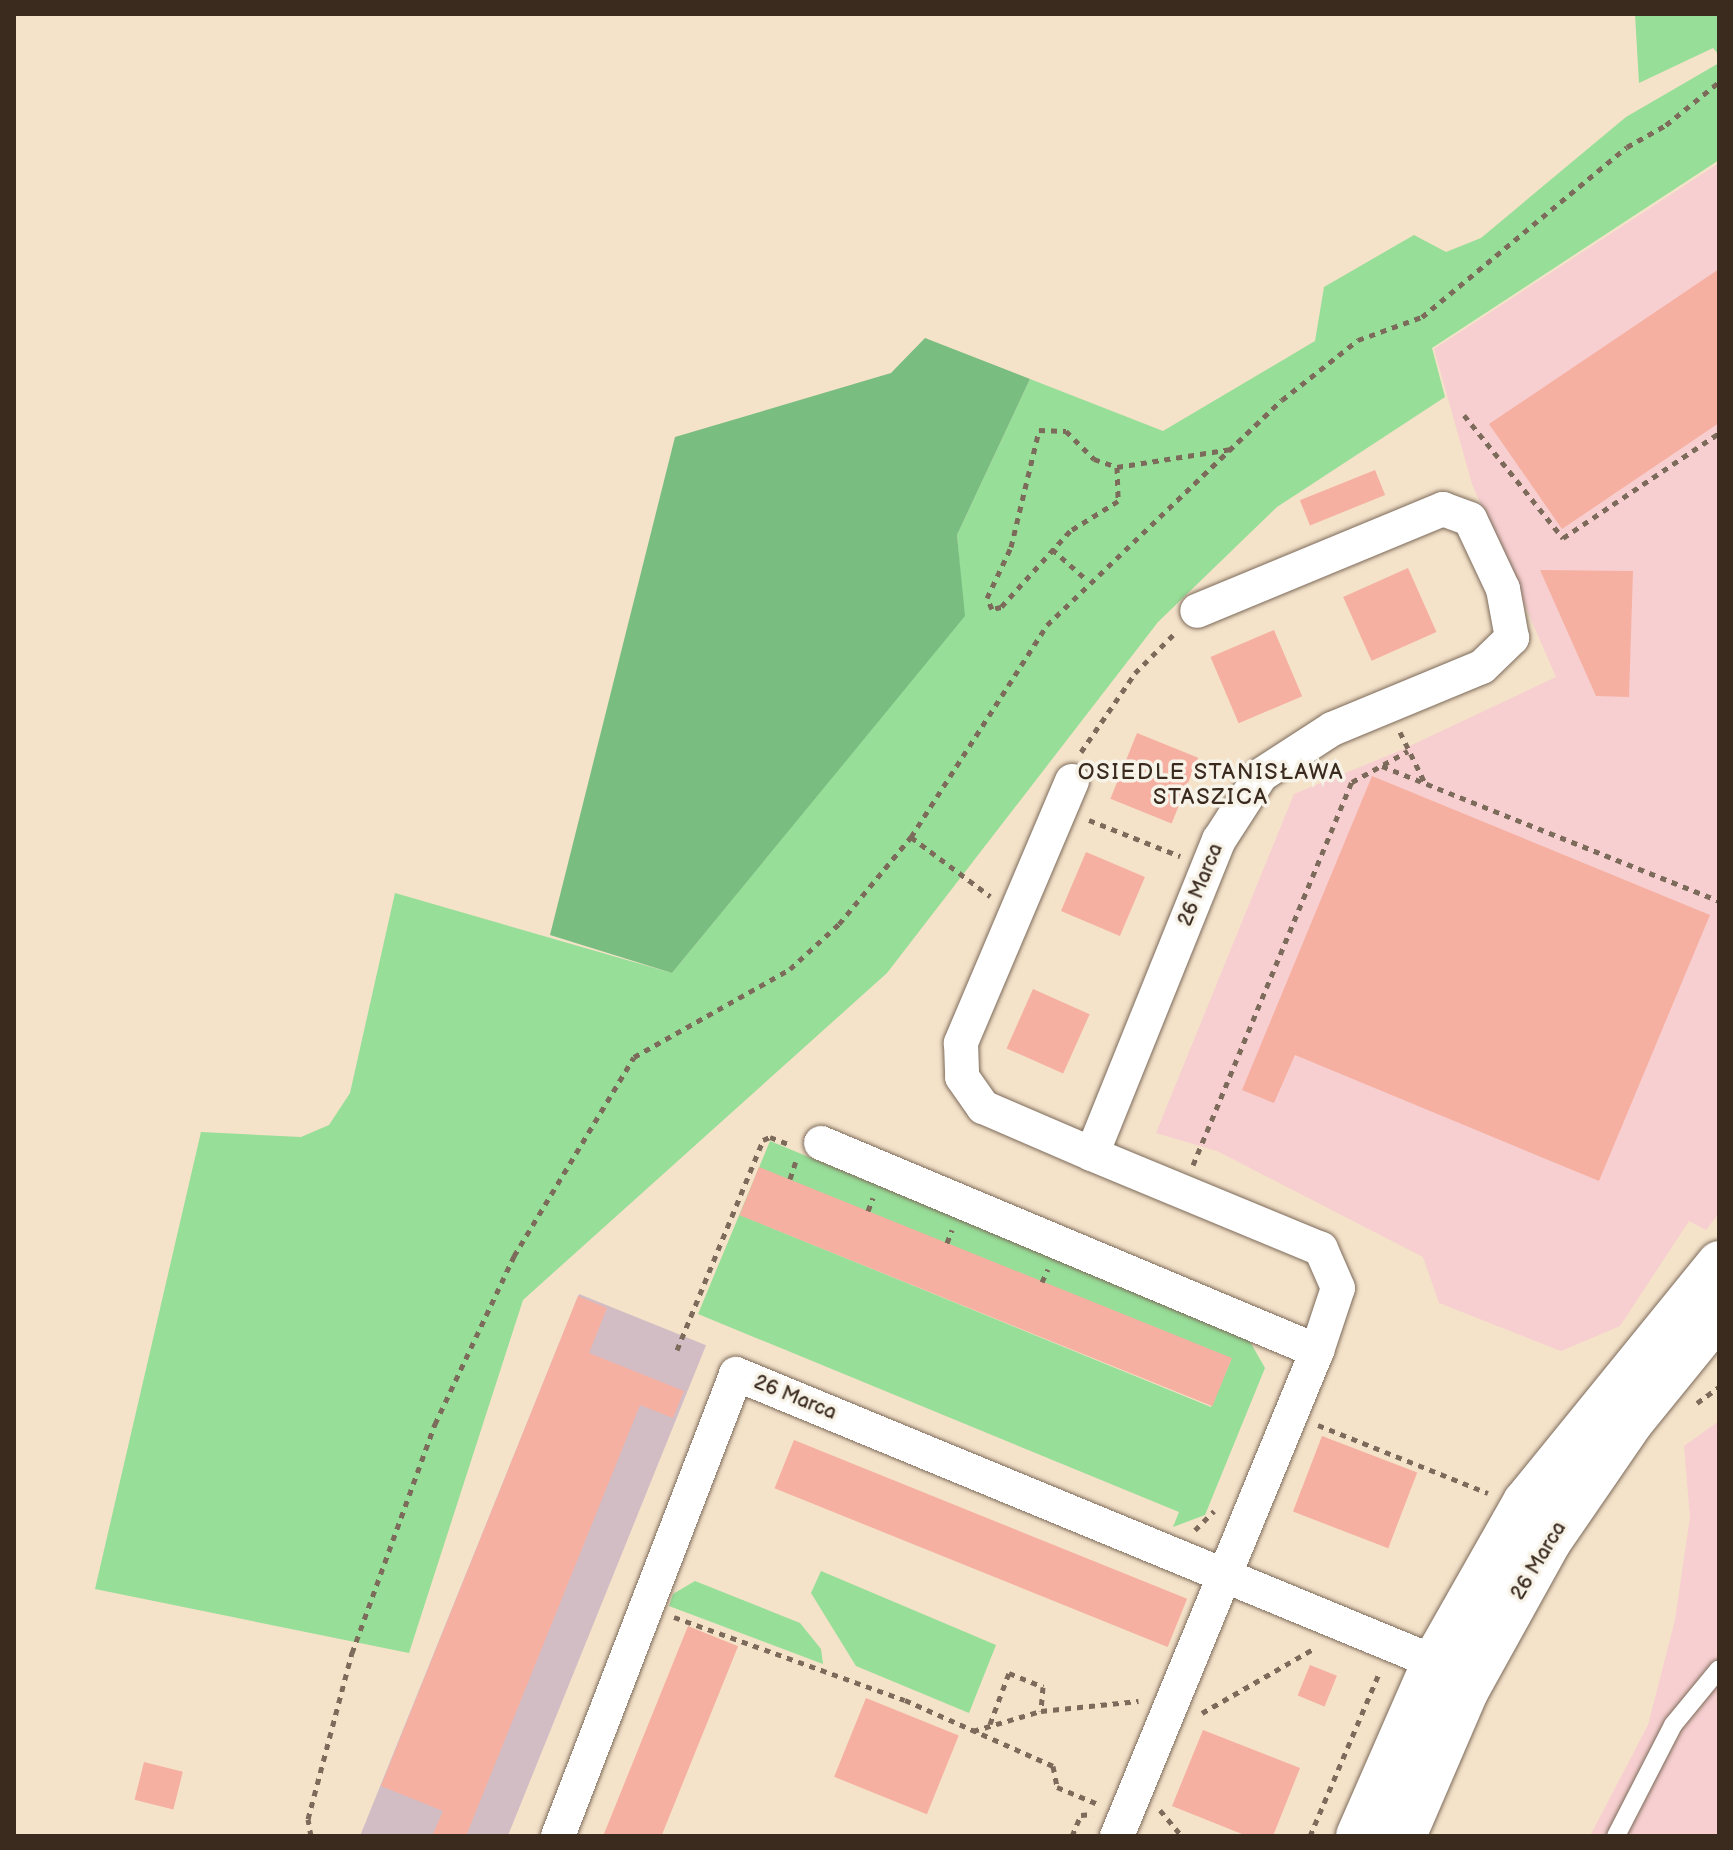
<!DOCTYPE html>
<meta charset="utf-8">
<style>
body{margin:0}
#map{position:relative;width:1733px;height:1850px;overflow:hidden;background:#f4e2c9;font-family:"Balsamiq Sans",sans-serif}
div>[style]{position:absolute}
.built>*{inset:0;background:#f7cfd0}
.industrial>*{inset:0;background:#d2bdc5;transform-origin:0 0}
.green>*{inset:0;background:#97de98}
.forest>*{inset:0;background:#79bd80}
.building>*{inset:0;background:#f6b0a1;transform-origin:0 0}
.path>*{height:5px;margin-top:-2.5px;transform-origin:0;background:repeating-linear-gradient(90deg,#7c6a5a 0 6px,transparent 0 12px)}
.roads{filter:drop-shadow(0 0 2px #7c6a5a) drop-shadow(0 0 2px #7c6a5a)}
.lane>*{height:18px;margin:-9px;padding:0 9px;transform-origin:9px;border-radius:9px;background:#fff}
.street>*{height:34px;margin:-17px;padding:0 17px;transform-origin:17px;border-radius:17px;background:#fff}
.secondary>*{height:44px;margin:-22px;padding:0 22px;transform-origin:22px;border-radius:22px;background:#fff}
span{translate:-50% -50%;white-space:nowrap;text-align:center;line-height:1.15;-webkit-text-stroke:7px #f7f3e8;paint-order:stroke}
.street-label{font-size:20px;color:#3b2a1e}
.neighbourhood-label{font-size:22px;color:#3b2a1e;letter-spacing:2px}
.frame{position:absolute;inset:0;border:16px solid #3b2a1e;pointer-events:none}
</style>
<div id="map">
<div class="built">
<div style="clip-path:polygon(1719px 163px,1719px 1213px,1706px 1230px,1689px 1221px,1620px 1326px,1561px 1351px,1439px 1303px,1423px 1257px,1217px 1151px,1156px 1133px,1294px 794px,1399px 751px,1556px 677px,1472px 484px,1434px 349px)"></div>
<div style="clip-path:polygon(1719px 1421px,1719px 1836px,1590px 1836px,1648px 1725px,1675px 1620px,1690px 1517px,1684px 1446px)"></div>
</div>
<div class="industrial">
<div style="left:579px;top:1294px;width:137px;height:585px;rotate:22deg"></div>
</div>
<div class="green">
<div style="clip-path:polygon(1635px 14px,1719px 14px,1719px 55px,1713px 48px,1639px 83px)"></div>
<div style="clip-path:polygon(1719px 63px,1719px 160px,1432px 348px,1445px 397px,1277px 507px,1158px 622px,887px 973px,523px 1300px,409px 1653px,95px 1589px,201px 1132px,301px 1137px,329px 1125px,350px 1093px,395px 893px,672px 973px,964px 616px,957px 535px,1030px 379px,1163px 431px,1315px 341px,1324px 287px,1414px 235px,1446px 252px,1481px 238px,1626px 117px)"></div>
<div style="clip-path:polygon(evenodd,770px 1141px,1248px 1338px,1265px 1368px,1205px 1515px,1173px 1527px,1179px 1512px,698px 1314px,770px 1141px,740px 1215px,1231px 1360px,1211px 1407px,740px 1215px)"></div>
<div style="clip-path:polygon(821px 1571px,996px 1645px,969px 1713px,856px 1666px,811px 1593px)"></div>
<div style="clip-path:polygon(695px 1581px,800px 1623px,821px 1649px,823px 1664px,669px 1606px,673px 1594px)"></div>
</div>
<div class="forest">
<div style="clip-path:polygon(925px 338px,1030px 379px,957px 535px,965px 616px,672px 973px,550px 935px,675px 437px,891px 373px)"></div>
</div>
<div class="building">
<div style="clip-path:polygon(1719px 269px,1719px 423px,1562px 529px,1489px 424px)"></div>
<div style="left:1375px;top:470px;width:27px;height:81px;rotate:68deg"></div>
<div style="left:1408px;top:568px;width:70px;height:71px;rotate:66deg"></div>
<div style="clip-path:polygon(1540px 570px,1633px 571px,1629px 697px,1596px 696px)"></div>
<div style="left:1274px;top:630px;width:72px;height:69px;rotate:67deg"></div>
<div style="left:1137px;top:733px;width:66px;height:71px;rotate:22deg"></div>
<div style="clip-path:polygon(1372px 776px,1710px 915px,1599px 1181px,1295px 1055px,1274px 1103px,1242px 1090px)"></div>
<div style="left:1086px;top:852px;width:64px;height:64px;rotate:23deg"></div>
<div style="left:1033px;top:989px;width:62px;height:65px;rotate:24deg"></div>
<div style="left:759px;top:1167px;width:510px;height:52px;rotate:22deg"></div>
<div style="clip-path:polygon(578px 1296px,607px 1308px,589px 1353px,684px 1391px,673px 1418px,640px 1405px,466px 1836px,432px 1836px,443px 1811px,381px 1786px)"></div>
<div style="left:1322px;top:1436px;width:102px;height:81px;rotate:21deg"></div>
<div style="left:794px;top:1440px;width:424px;height:52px;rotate:22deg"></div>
<div style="left:688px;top:1626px;width:54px;height:226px;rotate:22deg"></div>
<div style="left:1310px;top:1665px;width:29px;height:33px;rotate:22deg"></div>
<div style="left:866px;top:1698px;width:100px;height:85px;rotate:22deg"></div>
<div style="clip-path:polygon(1203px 1730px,1300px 1768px,1273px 1836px,1247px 1836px,1172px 1806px)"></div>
<div style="left:144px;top:1762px;width:40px;height:39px;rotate:14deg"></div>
</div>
<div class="path">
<div style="left:1464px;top:415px;width:158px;rotate:51.2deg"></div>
<div style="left:1563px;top:538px;width:188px;rotate:-33.9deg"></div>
<div style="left:1117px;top:467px;width:34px;rotate:88deg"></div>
<div style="left:1118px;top:501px;width:57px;rotate:148deg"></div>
<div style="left:1070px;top:531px;width:103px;rotate:132.2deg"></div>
<div style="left:1001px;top:607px;width:9px;rotate:167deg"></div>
<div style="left:992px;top:609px;width:12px;rotate:-114deg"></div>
<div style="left:987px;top:598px;width:56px;rotate:-64.8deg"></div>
<div style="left:1011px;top:547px;width:120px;rotate:-76.5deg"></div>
<div style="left:1039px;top:430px;width:27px;rotate:2deg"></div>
<div style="left:1066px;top:431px;width:40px;rotate:45deg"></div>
<div style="left:1094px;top:459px;width:24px;rotate:19deg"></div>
<div style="left:1117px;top:467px;width:116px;rotate:-8.9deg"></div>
<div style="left:1052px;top:549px;width:48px;rotate:41.6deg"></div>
<div style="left:1400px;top:732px;width:55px;rotate:63.9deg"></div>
<div style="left:1081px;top:752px;width:96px;rotate:-55.6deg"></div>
<div style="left:1135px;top:673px;width:58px;rotate:-45deg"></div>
<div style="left:1382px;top:766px;width:363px;rotate:21.8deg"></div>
<div style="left:1089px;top:820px;width:98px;rotate:21.6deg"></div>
<div style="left:911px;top:837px;width:99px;rotate:36.8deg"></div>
<div style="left:1193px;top:1165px;width:415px;rotate:-67.5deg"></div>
<div style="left:1352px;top:782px;width:64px;rotate:-29deg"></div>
<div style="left:790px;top:1179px;width:19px;rotate:-72deg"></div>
<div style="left:868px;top:1211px;width:14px;rotate:-69deg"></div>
<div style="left:947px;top:1243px;width:14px;rotate:-69deg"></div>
<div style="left:1042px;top:1282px;width:14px;rotate:-65deg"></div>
<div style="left:677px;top:1350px;width:227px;rotate:-67.7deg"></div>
<div style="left:763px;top:1140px;width:8px;rotate:-23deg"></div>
<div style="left:770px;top:1137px;width:22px;rotate:21deg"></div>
<div style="left:1697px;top:1403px;width:27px;rotate:-36deg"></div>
<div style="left:1318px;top:1425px;width:183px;rotate:21.8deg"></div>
<div style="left:1195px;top:1530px;width:27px;rotate:-45deg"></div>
<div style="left:674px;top:1617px;width:245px;rotate:19.8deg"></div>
<div style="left:905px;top:1700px;width:162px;rotate:24deg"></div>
<div style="left:1053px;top:1766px;width:21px;rotate:79deg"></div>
<div style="left:1057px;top:1787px;width:44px;rotate:22.5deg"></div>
<div style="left:1202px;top:1713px;width:130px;rotate:-29.9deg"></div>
<div style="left:990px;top:1724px;width:54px;rotate:-69.6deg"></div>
<div style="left:1009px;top:1673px;width:37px;rotate:22deg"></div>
<div style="left:1043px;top:1687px;width:24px;rotate:95deg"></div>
<div style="left:973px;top:1731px;width:71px;rotate:-16.4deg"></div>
<div style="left:1041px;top:1711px;width:98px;rotate:-5.9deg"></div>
<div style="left:1160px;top:1810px;width:34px;rotate:50deg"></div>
<div style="left:311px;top:1836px;width:17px;rotate:-100deg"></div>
<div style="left:308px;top:1819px;width:172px;rotate:-75.2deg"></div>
<div style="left:352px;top:1653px;width:244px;rotate:-70.1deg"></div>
<div style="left:435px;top:1424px;width:186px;rotate:-64.8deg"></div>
<div style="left:514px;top:1256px;width:232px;rotate:-58.9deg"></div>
<div style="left:634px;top:1057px;width:179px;rotate:-29.4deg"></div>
<div style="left:790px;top:969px;width:67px;rotate:-42.6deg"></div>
<div style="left:839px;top:924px;width:113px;rotate:-50.4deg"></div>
<div style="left:911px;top:837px;width:252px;rotate:-57.3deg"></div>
<div style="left:1047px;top:625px;width:325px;rotate:-43.8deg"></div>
<div style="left:1282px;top:400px;width:97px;rotate:-38.3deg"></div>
<div style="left:1358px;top:340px;width:68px;rotate:-19.8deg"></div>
<div style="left:1422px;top:317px;width:266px;rotate:-39.7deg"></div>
<div style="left:1627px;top:147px;width:45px;rotate:-29.4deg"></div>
<div style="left:1666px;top:125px;width:68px;rotate:-39.1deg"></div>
<div style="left:1072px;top:1836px;width:23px;rotate:-67deg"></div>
<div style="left:1081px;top:1815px;width:12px;rotate:-5deg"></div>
<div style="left:1310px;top:1836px;width:179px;rotate:-67deg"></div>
</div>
<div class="roads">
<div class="lane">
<div style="left:1616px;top:1836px;width:125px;rotate:-62.8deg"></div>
<div style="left:1673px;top:1725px;width:72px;rotate:-50.6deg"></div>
</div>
<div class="street">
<div style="left:1072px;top:781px;width:285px;rotate:113deg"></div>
<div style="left:961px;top:1043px;width:34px;rotate:88deg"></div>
<div style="left:962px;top:1077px;width:37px;rotate:55deg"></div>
<div style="left:983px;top:1107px;width:119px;rotate:23.3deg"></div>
<div style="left:821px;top:1143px;width:538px;rotate:22.75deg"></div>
<div style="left:558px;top:1836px;width:495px;rotate:-68.9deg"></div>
<div style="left:736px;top:1374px;width:755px;rotate:22.42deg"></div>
<div style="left:1117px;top:1836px;width:525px;rotate:-67.59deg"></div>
<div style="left:1317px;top:1351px;width:66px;rotate:-71.6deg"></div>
<div style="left:1338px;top:1288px;width:43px;rotate:-113.6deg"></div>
<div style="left:1321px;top:1249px;width:248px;rotate:-157.5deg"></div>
<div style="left:1092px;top:1154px;width:339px;rotate:-68deg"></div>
<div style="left:1219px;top:840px;width:77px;rotate:-57.1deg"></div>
<div style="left:1261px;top:775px;width:85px;rotate:-32.9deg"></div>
<div style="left:1332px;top:729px;width:162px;rotate:-22.5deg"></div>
<div style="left:1482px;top:667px;width:42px;rotate:-44deg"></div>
<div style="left:1512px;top:638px;width:50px;rotate:-100.4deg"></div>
<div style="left:1503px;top:589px;width:77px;rotate:-115.2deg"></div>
<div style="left:1470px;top:519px;width:29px;rotate:-160deg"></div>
<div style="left:1443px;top:509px;width:266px;rotate:157.5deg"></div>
</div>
<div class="secondary">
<div style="left:1358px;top:1836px;width:190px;rotate:-66.4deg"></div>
<div style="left:1434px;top:1662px;width:184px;rotate:-60.4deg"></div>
<div style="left:1525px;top:1502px;width:308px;rotate:-50.9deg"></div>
<div style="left:1404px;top:1836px;width:159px;rotate:-66.7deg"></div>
<div style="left:1467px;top:1690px;width:169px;rotate:-61deg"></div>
<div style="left:1549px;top:1542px;width:148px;rotate:-55.5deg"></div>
<div style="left:1633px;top:1420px;width:136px;rotate:-50.9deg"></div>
</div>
</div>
<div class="street-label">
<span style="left:1201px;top:885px;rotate:-68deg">26 Marca</span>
<span style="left:795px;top:1398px;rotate:22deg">26 Marca</span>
<span style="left:1539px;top:1561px;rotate:-59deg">26 Marca</span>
</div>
<div class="neighbourhood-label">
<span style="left:1211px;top:785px">OSIEDLE STANISŁAWA<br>STASZICA</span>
</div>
<div class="frame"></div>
</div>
